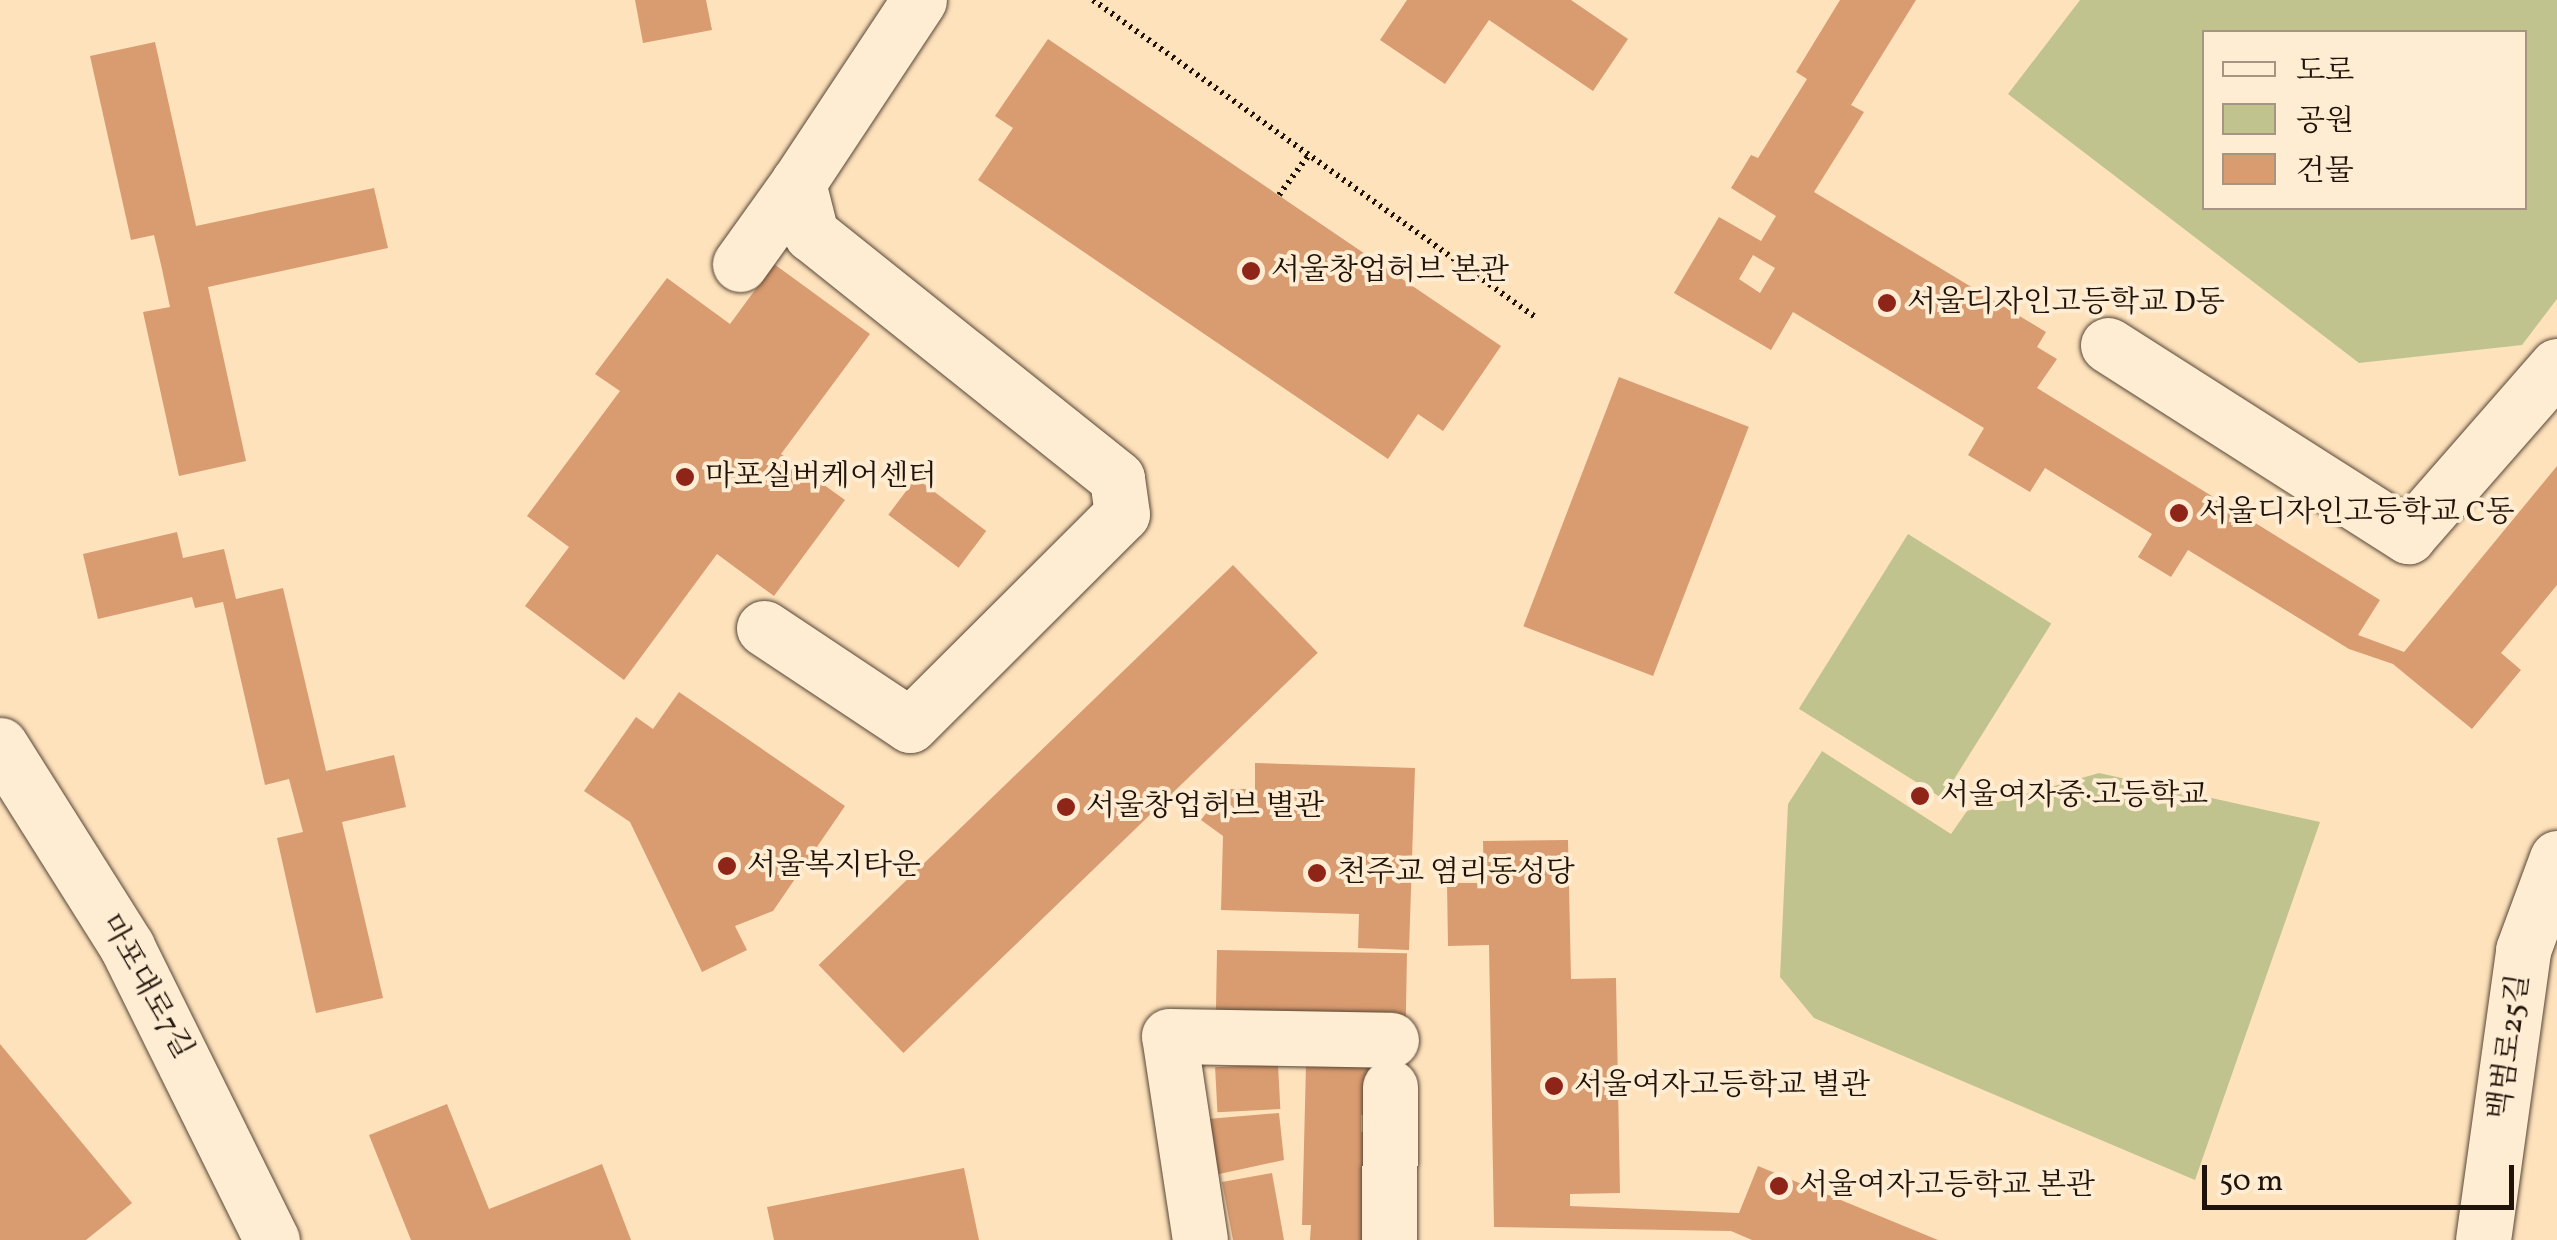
<!DOCTYPE html>
<meta charset="utf-8">
<style>
body{margin:0}
#map{position:relative;width:2557px;height:1240px;overflow:hidden;background:#fee2bc;font-family:Vollkorn,"Noto Serif KR",serif}
div>[style]{position:absolute}
.green>*{inset:0;background:#c1c38f;transform-origin:0 0}
.building>*{inset:0;background:#d99b70;transform-origin:0 0}
.path>*{height:6px;margin-top:-3px;transform-origin:0;background:repeating-linear-gradient(90deg,#201309 0 2.5px,transparent 0 7.5px)}
.roads{filter:drop-shadow(0 0 2px #584736) drop-shadow(0 0 2px #584736)}
.minor>*{height:55px;margin:-27.5px;padding:0 27.5px;transform-origin:27.5px;border-radius:27.5px;background:#feecd3}
.dots>*{width:28px;height:28px;translate:-50% -50%;box-sizing:border-box;border:5px solid #feecd3;border-radius:50%}
span{translate:-50% -50%;white-space:nowrap;text-align:center;line-height:1.15;-webkit-text-stroke:8px #feecd3;paint-order:stroke}
.poi-label{font-size:30px;color:#201309}
.left{translate:0 -50%;text-align:left}
.street-label{font-size:30px;color:#201309}
.legend{position:absolute;left:2202px;top:30px;width:325px;height:180px;box-sizing:border-box;background:#feecd3;border:2px solid #a59582;margin:0;padding:12px 18px;list-style:none;font-size:30px;color:#201309}
.legend li{display:flex;align-items:center;gap:20px;height:50px}
.legend b{width:50px;border:2px solid #a59582}
.scale{position:absolute;left:2202px;top:1165px;width:312px;height:45px;box-sizing:border-box;border:5px solid #201309;border-top:0;padding-left:12px;font-size:30px;line-height:35px;white-space:nowrap;color:#201309;-webkit-text-stroke:8px #feecd3;paint-order:stroke}
</style>
<div id="map">
<div class="green">
<div style="clip-path:polygon(evenodd,2080px 0,2557px 0,2557px 299px,2522px 345px,2359px 363px,2008px 94px,2080px 0,2524px 32px,2524px 208px,2204px 208px,2204px 32px,2524px 32px)"></div>
<div style="left:1908px;top:534px;width:169px;height:206px;rotate:32deg"></div>
<div style="clip-path:polygon(1822px 751px,1951px 834px,1967px 811px,2099px 773px,2320px 822px,2195px 1180px,1814px 1018px,1780px 977px,1788px 804px)"></div>
</div>
<div class="building">
<div style="clip-path:polygon(635px 0,706px 0,712px 30px,643px 43px)"></div>
<div style="clip-path:polygon(1407px 0,1571px 0,1628px 39px,1593px 91px,1489px 20px,1445px 84px,1380px 40px)"></div>
<div style="clip-path:polygon(evenodd,1840px 0,1916px 0,1851px 105px,1864px 112px,1814px 192px,2046px 332px,2037px 347px,2057px 359px,2037px 388px,2380px 600px,2358px 635px,2404px 652px,2557px 466px,2557px 585px,2501px 653px,2521px 670px,2472px 729px,2393px 664px,2349px 649px,2188px 550px,2171px 577px,2138px 557px,2152px 534px,2045px 468px,2030px 492px,1968px 455px,1984px 428px,1793px 312px,1771px 350px,1674px 293px,1719px 217px,1761px 241px,1776px 216px,1731px 188px,1751px 155px,1758px 158px,1807px 79px,1796px 72px,1840px 0,1753px 255px,1775px 268px,1760px 293px,1739px 279px,1753px 255px)"></div>
<div style="clip-path:polygon(1048px 39px,1501px 346px,1443px 431px,1418px 414px,1388px 459px,978px 180px,1013px 128px,995px 116px)"></div>
<div style="clip-path:polygon(155px 42px,196px 226px,374px 188px,388px 248px,208px 287px,246px 461px,179px 476px,143px 312px,170px 307px,162px 269px,154px 235px,131px 240px,90px 56px)"></div>
<div style="clip-path:polygon(774px 264px,870px 334px,781px 454px,845px 500px,774px 596px,717px 554px,624px 680px,525px 606px,569px 547px,527px 516px,620px 391px,595px 374px,667px 278px,730px 324px)"></div>
<div style="left:1619px;top:377px;width:139px;height:267px;rotate:21deg"></div>
<div style="left:916px;top:478px;width:88px;height:46px;rotate:37deg"></div>
<div style="clip-path:polygon(177px 532px,183px 558px,224px 549px,236px 599px,283px 588px,326px 771px,394px 755px,406px 807px,342px 822px,383px 998px,316px 1013px,277px 838px,303px 832px,289px 779px,265px 785px,223px 602px,195px 608px,192px 597px,98px 619px,83px 554px)"></div>
<div style="left:1233px;top:565px;width:122px;height:576px;rotate:46deg"></div>
<div style="clip-path:polygon(679px 692px,845px 806px,773px 911px,735px 926px,747px 950px,702px 972px,630px 822px,584px 791px,636px 717px,653px 729px)"></div>
<div style="clip-path:polygon(1255px 763px,1415px 768px,1409px 950px,1358px 948px,1359px 914px,1221px 910px,1223px 836px,1201px 820px,1224px 789px,1255px 789px)"></div>
<div style="clip-path:polygon(1568px 840px,1571px 979px,1616px 978px,1620px 1193px,1570px 1194px,1570px 1206px,1739px 1213px,1758px 1166px,1938px 1240px,1752px 1240px,1731px 1231px,1494px 1227px,1489px 945px,1448px 946px,1447px 883px,1484px 883px,1483px 841px)"></div>
<div style="left:1217px;top:950px;width:190px;height:72px;rotate:1deg"></div>
<div style="clip-path:polygon(0 1044px,132px 1203px,86px 1240px,0 1240px)"></div>
<div style="left:1278px;top:1064px;width:45px;height:63px;rotate:87deg"></div>
<div style="clip-path:polygon(1306px 1065px,1370px 1067px,1369px 1115px,1361px 1115px,1361px 1132px,1369px 1132px,1366px 1240px,1310px 1240px,1311px 1225px,1302px 1225px)"></div>
<div style="clip-path:polygon(447px 1104px,489px 1209px,602px 1164px,631px 1240px,411px 1240px,369px 1135px)"></div>
<div style="clip-path:polygon(1279px 1113px,1284px 1160px,1201px 1178px,1196px 1120px)"></div>
<div style="clip-path:polygon(964px 1168px,979px 1240px,774px 1240px,767px 1207px)"></div>
<div style="clip-path:polygon(1272px 1173px,1284px 1240px,1233px 1240px,1222px 1182px)"></div>
</div>
<div class="path">
<div style="left:1093px;top:0;width:544px;rotate:35.65deg"></div>
<div style="left:1279px;top:195px;width:49px;rotate:-53.4deg"></div>
</div>
<div class="roads">
<div class="minor">
<div style="left:740px;top:264px;width:100px;rotate:-54.4deg"></div>
<div style="left:2108px;top:345px;width:356px;rotate:32.5deg"></div>
<div style="left:2408px;top:536px;width:226px;rotate:-48.8deg"></div>
<div style="left:764px;top:628px;width:175px;rotate:33.6deg"></div>
<div style="left:910px;top:725px;width:299px;rotate:-44.9deg"></div>
<div style="left:1122px;top:514px;width:36px;rotate:-98deg"></div>
<div style="left:1117px;top:478px;width:391px;rotate:-141.4deg"></div>
<div style="left:811px;top:234px;width:53px;rotate:-104.3deg"></div>
<div style="left:798px;top:183px;width:219px;rotate:-56.5deg"></div>
<div style="left:0;top:745px;width:239px;rotate:57.8deg"></div>
<div style="left:127px;top:947px;width:327px;rotate:63.7deg"></div>
<div style="left:1200px;top:1240px;width:206px;rotate:-98.6deg"></div>
<div style="left:1169px;top:1036px;width:222px;rotate:1deg"></div>
<div style="left:1389px;top:1240px;width:153px;rotate:-89.6deg"></div>
<div style="left:2483px;top:1240px;width:293px;rotate:-82.1deg"></div>
<div style="left:2523px;top:950px;width:98px;rotate:-69.7deg"></div>
</div>
</div>
<div class="dots">
<div style="left:1251px;top:271px;background:#8f2418"></div>
<div style="left:1887px;top:303px;background:#8f2418"></div>
<div style="left:685px;top:477px;background:#8f2418"></div>
<div style="left:2179px;top:513px;background:#8f2418"></div>
<div style="left:1920px;top:796px;background:#8f2418"></div>
<div style="left:1066px;top:807px;background:#8f2418"></div>
<div style="left:727px;top:866px;background:#8f2418"></div>
<div style="left:1317px;top:873px;background:#8f2418"></div>
<div style="left:1554px;top:1086px;background:#8f2418"></div>
<div style="left:1779px;top:1186px;background:#8f2418"></div>
</div>
<div class="poi-label">
<span class="left" style="left:1271px;top:271px">서울창업허브 본관</span>
<span class="left" style="left:1907px;top:303px">서울디자인고등학교 D동</span>
<span class="left" style="left:705px;top:477px">마포실버케어센터</span>
<span class="left" style="left:2199px;top:513px">서울디자인고등학교 C동</span>
<span class="left" style="left:1940px;top:796px">서울여자중·고등학교</span>
<span class="left" style="left:1086px;top:807px">서울창업허브 별관</span>
<span class="left" style="left:747px;top:866px">서울복지타운</span>
<span class="left" style="left:1337px;top:873px">천주교 염리동성당</span>
<span class="left" style="left:1574px;top:1086px">서울여자고등학교 별관</span>
<span class="left" style="left:1799px;top:1186px">서울여자고등학교 본관</span>
</div>
<div class="street-label">
<span style="left:146px;top:987px;rotate:61deg">마포대로7길</span>
<span style="left:2510px;top:1047px;rotate:-82deg">백범로25길</span>
</div>
<ul class="legend">
<li><b style="height:12px;background:#feecd3"></b>도로</li>
<li><b style="height:28px;background:#c1c38f"></b>공원</li>
<li><b style="height:28px;background:#d99b70"></b>건물</li>
</ul>
<div class="scale">50 m</div>
</div>
